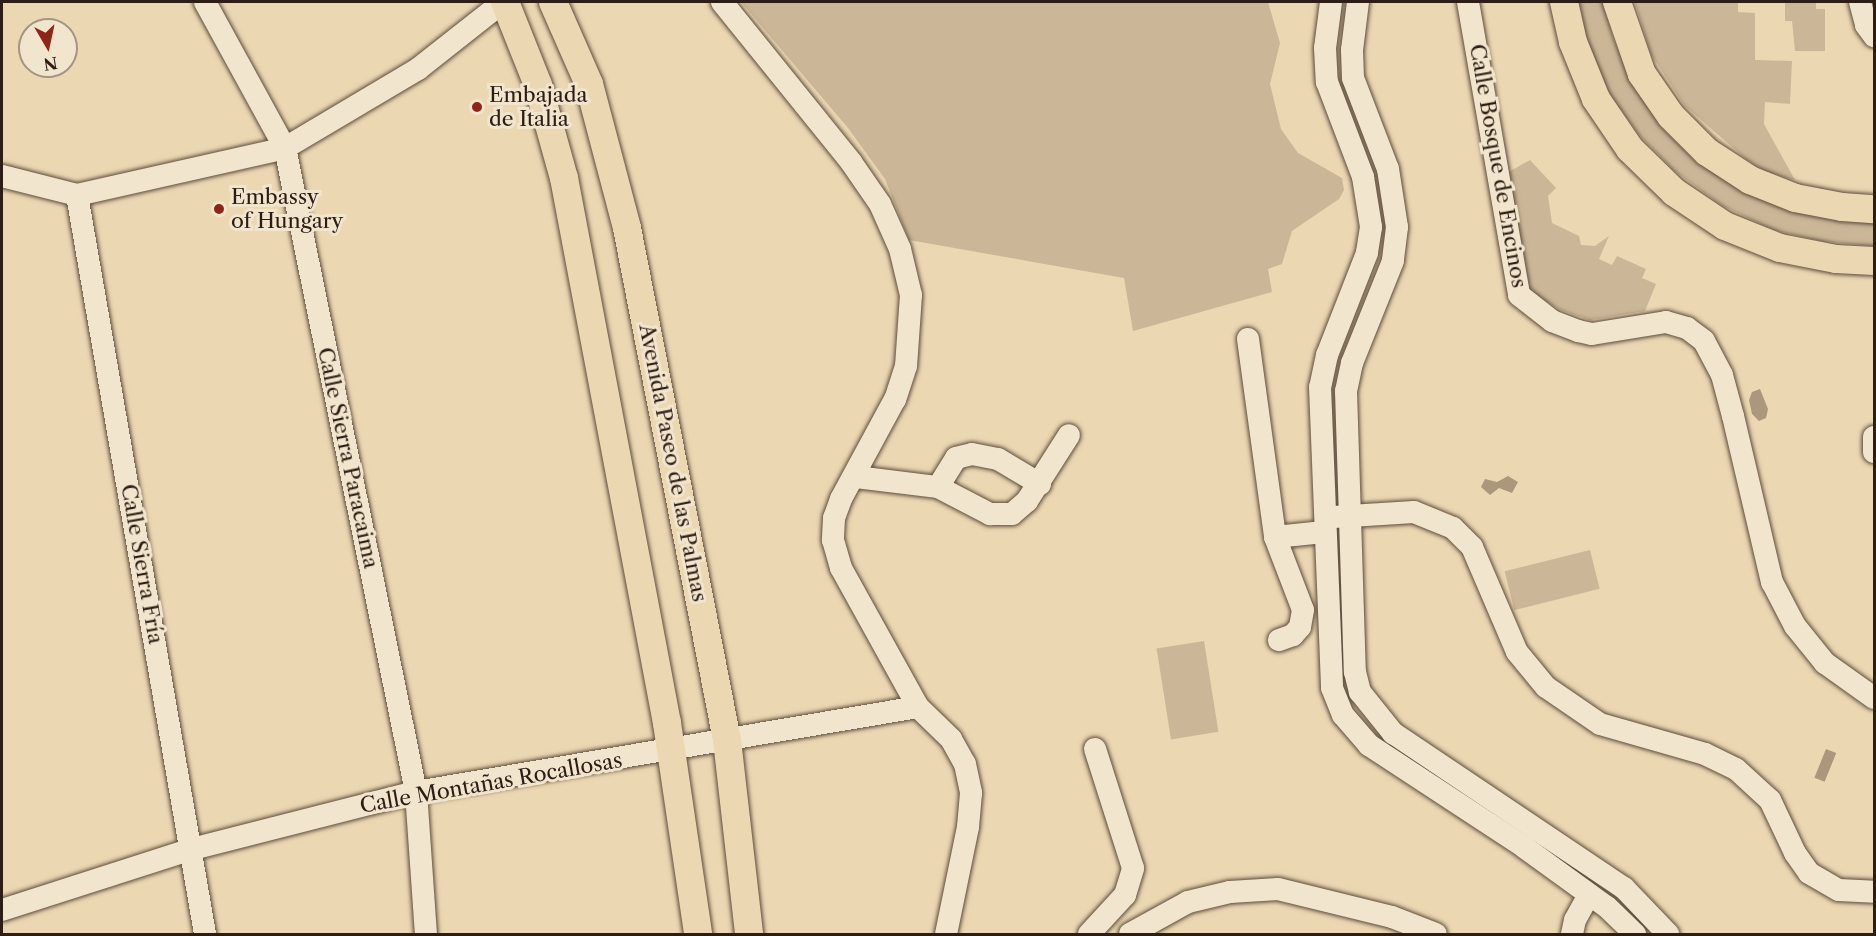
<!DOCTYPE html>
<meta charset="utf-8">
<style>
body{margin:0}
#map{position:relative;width:1876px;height:936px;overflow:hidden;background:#ebd7b2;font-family:"Libre Caslon Text",serif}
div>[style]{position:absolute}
.green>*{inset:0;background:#cbb797;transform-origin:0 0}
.water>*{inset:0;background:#ab987c;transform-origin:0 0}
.roads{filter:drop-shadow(0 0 2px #5d4c3c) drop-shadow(0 0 2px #5d4c3c)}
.minor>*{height:22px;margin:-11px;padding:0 11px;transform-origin:11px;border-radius:11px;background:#f2e5cd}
.major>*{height:28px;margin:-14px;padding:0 14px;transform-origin:14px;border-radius:14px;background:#ebd7b2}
.dots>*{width:16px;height:16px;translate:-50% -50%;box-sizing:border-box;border:3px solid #f2e5cd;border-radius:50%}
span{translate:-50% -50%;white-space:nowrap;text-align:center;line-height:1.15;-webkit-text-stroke:6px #f2e5cd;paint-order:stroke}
.poi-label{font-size:21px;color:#2e1d14}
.left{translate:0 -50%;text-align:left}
.street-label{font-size:21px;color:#2e1d14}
.frame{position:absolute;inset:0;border:3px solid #2e1d14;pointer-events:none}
.north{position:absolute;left:18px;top:18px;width:60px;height:60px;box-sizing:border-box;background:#f2e5cd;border:2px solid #a49583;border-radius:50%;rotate:171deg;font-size:16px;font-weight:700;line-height:24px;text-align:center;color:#2e1d14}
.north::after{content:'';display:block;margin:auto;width:21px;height:27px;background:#8f2418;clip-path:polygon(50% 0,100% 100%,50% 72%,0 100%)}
</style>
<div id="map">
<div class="green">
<div style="clip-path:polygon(741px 2px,1268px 2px,1280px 43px,1270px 84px,1281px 129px,1298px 153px,1342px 178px,1344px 190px,1339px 199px,1292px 231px,1282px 264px,1268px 269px,1272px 292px,1133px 331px,1124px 278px,909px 240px,885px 179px,848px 128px)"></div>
<div style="clip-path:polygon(1575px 2px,1603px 2px,1613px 38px,1629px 75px,1674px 136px,1874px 219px,1874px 246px,1821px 241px,1774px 230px,1723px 206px,1676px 172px,1639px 135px,1612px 97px,1593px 61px)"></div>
<div style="clip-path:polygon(1635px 2px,1738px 2px,1738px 12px,1755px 13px,1755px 60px,1792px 61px,1790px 104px,1765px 102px,1764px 124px,1795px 180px,1766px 172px,1746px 159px,1684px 105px,1651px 54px)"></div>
<div style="clip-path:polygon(1785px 2px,1816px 2px,1816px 9px,1825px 9px,1825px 51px,1795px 51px,1792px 21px,1785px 21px)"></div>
<div style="clip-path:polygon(1530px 160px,1556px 188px,1548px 196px,1552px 223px,1579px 236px,1581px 245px,1595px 246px,1609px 236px,1599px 259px,1612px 265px,1617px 256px,1646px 269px,1642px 278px,1656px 284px,1645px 311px,1590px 320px,1561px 310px,1533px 294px,1528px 286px,1507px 173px)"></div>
<div style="left:1590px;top:550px;width:40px;height:88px;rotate:76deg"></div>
<div style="left:1204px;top:641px;width:92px;height:48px;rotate:81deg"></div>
</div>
<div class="water">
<div style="clip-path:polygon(1760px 389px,1768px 409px,1766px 418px,1759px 421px,1752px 414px,1749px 400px,1752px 392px)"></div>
<div style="clip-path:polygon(1508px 476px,1518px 482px,1512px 493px,1499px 488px,1490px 495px,1481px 487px,1485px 479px,1497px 482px)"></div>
<div style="left:1826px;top:749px;width:11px;height:31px;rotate:22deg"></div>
</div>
<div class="roads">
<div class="minor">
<div style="left:205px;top:2px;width:166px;rotate:61.3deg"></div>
<div style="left:285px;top:148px;width:657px;rotate:78.5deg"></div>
<div style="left:416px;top:792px;width:142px;rotate:86deg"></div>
<div style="left:722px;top:2px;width:206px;rotate:51.1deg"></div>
<div style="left:851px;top:162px;width:51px;rotate:55.4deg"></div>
<div style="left:880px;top:204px;width:49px;rotate:66deg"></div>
<div style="left:900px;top:249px;width:47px;rotate:76.6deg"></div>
<div style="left:911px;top:295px;width:71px;rotate:94deg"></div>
<div style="left:906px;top:366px;width:35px;rotate:108deg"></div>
<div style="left:895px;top:399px;width:114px;rotate:118.4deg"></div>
<div style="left:841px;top:499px;width:20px;rotate:110deg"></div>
<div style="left:834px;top:518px;width:22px;rotate:93deg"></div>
<div style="left:833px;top:540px;width:29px;rotate:74deg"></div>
<div style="left:841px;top:568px;width:159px;rotate:61deg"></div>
<div style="left:918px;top:707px;width:46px;rotate:44.1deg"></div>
<div style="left:951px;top:739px;width:29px;rotate:61deg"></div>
<div style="left:965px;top:764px;width:30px;rotate:78deg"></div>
<div style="left:971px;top:793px;width:34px;rotate:95deg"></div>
<div style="left:968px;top:827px;width:109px;rotate:101.6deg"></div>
<div style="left:1331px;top:2px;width:46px;rotate:97.4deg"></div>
<div style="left:1325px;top:48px;width:34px;rotate:87deg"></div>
<div style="left:1327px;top:82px;width:102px;rotate:69.2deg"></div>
<div style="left:1363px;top:177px;width:51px;rotate:80.9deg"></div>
<div style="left:1371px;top:227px;width:26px;rotate:99deg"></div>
<div style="left:1367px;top:253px;width:110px;rotate:111.4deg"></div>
<div style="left:1327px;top:355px;width:33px;rotate:102deg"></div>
<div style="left:1320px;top:387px;width:301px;rotate:87.7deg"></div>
<div style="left:1332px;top:688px;width:29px;rotate:68deg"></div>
<div style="left:1343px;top:715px;width:40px;rotate:49deg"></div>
<div style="left:1369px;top:745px;width:186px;rotate:33.3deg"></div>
<div style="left:1524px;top:847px;width:102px;rotate:35.9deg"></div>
<div style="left:1607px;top:907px;width:39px;rotate:44deg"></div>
<div style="left:1358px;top:2px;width:48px;rotate:97.1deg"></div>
<div style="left:1352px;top:50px;width:28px;rotate:88deg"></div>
<div style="left:1353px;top:78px;width:97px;rotate:69deg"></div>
<div style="left:1388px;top:169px;width:59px;rotate:81.2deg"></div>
<div style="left:1397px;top:227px;width:34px;rotate:97deg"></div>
<div style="left:1393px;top:261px;width:110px;rotate:111.9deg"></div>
<div style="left:1352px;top:363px;width:29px;rotate:102deg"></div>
<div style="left:1346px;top:391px;width:281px;rotate:88.2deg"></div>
<div style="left:1355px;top:672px;width:21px;rotate:76deg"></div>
<div style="left:1360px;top:692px;width:53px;rotate:51.2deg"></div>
<div style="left:1393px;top:733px;width:278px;rotate:33.9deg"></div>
<div style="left:1624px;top:888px;width:64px;rotate:46.3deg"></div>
<div style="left:1468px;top:2px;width:297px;rotate:80.1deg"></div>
<div style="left:1519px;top:295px;width:42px;rotate:38.2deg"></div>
<div style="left:1552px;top:321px;width:28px;rotate:21deg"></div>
<div style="left:1578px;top:331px;width:14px;rotate:12deg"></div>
<div style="left:1592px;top:334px;width:75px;rotate:-9.2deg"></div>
<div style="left:1666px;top:322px;width:22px;rotate:16deg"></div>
<div style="left:1687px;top:328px;width:21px;rotate:37deg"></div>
<div style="left:1704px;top:341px;width:38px;rotate:62deg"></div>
<div style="left:1722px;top:375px;width:42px;rotate:75deg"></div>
<div style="left:1733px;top:416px;width:171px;rotate:76.8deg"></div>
<div style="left:1772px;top:582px;width:50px;rotate:62.4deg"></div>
<div style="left:1795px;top:626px;width:48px;rotate:51deg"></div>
<div style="left:1825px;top:663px;width:60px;rotate:35.5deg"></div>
<div style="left:1860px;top:2px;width:24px;rotate:75deg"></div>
<div style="left:1866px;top:25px;width:14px;rotate:54deg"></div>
<div style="left:2px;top:176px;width:77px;rotate:14.2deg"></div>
<div style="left:77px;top:195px;width:213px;rotate:-12.7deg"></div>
<div style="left:285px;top:148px;width:155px;rotate:-30.7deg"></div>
<div style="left:418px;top:69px;width:108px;rotate:-38.2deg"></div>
<div style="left:77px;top:195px;width:750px;rotate:80.17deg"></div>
<div style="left:1248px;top:339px;width:200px;rotate:82.2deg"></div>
<div style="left:1275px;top:537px;width:49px;rotate:-5.8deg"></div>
<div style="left:1874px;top:437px;width:15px;rotate:90deg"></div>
<div style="left:856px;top:477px;width:83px;rotate:7deg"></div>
<div style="left:938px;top:487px;width:59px;rotate:27.4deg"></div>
<div style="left:990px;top:514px;width:22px"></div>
<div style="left:1012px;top:514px;width:20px;rotate:-41deg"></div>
<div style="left:1027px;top:501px;width:78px;rotate:-57.5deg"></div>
<div style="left:938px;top:487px;width:34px;rotate:-58deg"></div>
<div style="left:956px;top:458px;width:16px;rotate:-14deg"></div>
<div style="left:972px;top:454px;width:26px;rotate:11deg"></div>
<div style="left:998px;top:459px;width:49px;rotate:30.8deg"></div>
<div style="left:1334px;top:517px;width:80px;rotate:-3.6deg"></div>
<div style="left:1414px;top:512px;width:42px;rotate:22.3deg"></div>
<div style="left:1453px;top:528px;width:27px;rotate:45deg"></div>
<div style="left:1472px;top:547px;width:114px;rotate:66.8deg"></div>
<div style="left:1517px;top:652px;width:45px;rotate:50.4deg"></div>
<div style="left:1546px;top:687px;width:65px;rotate:34.4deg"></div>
<div style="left:1600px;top:724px;width:109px;rotate:15.9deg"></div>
<div style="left:1705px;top:754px;width:34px;rotate:26deg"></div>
<div style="left:1736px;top:769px;width:46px;rotate:42.4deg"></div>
<div style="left:1770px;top:800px;width:59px;rotate:64.7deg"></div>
<div style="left:1795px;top:853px;width:24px;rotate:55deg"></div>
<div style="left:1809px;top:873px;width:34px;rotate:30deg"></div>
<div style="left:1839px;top:890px;width:35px;rotate:3deg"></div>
<div style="left:1275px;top:537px;width:78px;rotate:69deg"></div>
<div style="left:1303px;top:610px;width:17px;rotate:100deg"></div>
<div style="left:1300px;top:627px;width:11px;rotate:131deg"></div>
<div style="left:1293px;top:635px;width:15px;rotate:160deg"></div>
<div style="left:2px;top:910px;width:200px;rotate:-17.8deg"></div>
<div style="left:192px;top:849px;width:231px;rotate:-14.3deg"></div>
<div style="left:416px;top:792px;width:509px;rotate:-9.61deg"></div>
<div style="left:1089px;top:934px;width:53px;rotate:-47.3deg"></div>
<div style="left:1125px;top:895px;width:28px;rotate:-73deg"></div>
<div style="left:1133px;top:868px;width:125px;rotate:-107.7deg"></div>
<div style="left:1130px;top:934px;width:66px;rotate:-28.9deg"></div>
<div style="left:1188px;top:902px;width:43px;rotate:-13.4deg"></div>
<div style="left:1230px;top:892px;width:48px;rotate:-3.6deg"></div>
<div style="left:1278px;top:889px;width:117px;rotate:13.8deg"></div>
<div style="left:1392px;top:917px;width:47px;rotate:21.1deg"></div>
<div style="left:1572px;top:934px;width:14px;rotate:-78deg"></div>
<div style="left:1575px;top:920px;width:29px;rotate:-61deg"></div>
</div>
<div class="major">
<div style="left:505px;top:2px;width:89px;rotate:68.3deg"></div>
<div style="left:538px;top:85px;width:97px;rotate:74.4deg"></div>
<div style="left:564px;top:178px;width:555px;rotate:79.3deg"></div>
<div style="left:667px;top:723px;width:213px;rotate:81.6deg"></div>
<div style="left:553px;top:2px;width:90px;rotate:66.3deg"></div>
<div style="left:589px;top:84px;width:149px;rotate:75.2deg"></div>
<div style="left:627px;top:228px;width:522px;rotate:78.95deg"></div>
<div style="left:727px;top:740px;width:195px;rotate:83.5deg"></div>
<div style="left:1564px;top:2px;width:41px;rotate:77.3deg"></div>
<div style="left:1573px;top:42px;width:61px;rotate:68deg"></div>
<div style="left:1596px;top:99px;width:60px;rotate:55.8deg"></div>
<div style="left:1630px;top:149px;width:62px;rotate:44.3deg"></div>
<div style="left:1674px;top:192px;width:61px;rotate:33.7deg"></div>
<div style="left:1725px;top:226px;width:59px;rotate:21.8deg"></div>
<div style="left:1780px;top:248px;width:57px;rotate:11.1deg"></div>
<div style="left:1836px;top:259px;width:38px;rotate:3deg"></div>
<div style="left:1617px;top:2px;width:76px;rotate:70.9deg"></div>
<div style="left:1642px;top:74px;width:51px;rotate:55.4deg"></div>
<div style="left:1671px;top:116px;width:51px;rotate:45deg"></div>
<div style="left:1707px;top:152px;width:51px;rotate:33.1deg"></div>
<div style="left:1750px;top:180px;width:48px;rotate:21.8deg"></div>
<div style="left:1795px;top:198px;width:48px;rotate:10.8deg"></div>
<div style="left:1842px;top:207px;width:32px;rotate:4deg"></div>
</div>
</div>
<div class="dots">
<div style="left:477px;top:107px;background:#8f2418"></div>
<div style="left:219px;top:209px;background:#8f2418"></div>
</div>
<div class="poi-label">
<span class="left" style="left:489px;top:107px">Embajada<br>de Italia</span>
<span class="left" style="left:231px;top:209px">Embassy<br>of Hungary</span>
</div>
<div class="street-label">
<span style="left:1498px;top:166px;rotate:80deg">Calle Bosque de Encinos</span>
<span style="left:348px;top:458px;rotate:78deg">Calle Sierra Paracaima</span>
<span style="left:673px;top:463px;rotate:79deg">Avenida Paseo de las Palmas</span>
<span style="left:142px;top:564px;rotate:80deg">Calle Sierra Fría</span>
<span style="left:491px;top:783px;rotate:-10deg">Calle Montañas Rocallosas</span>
</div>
<div class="frame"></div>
<div class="north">N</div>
</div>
